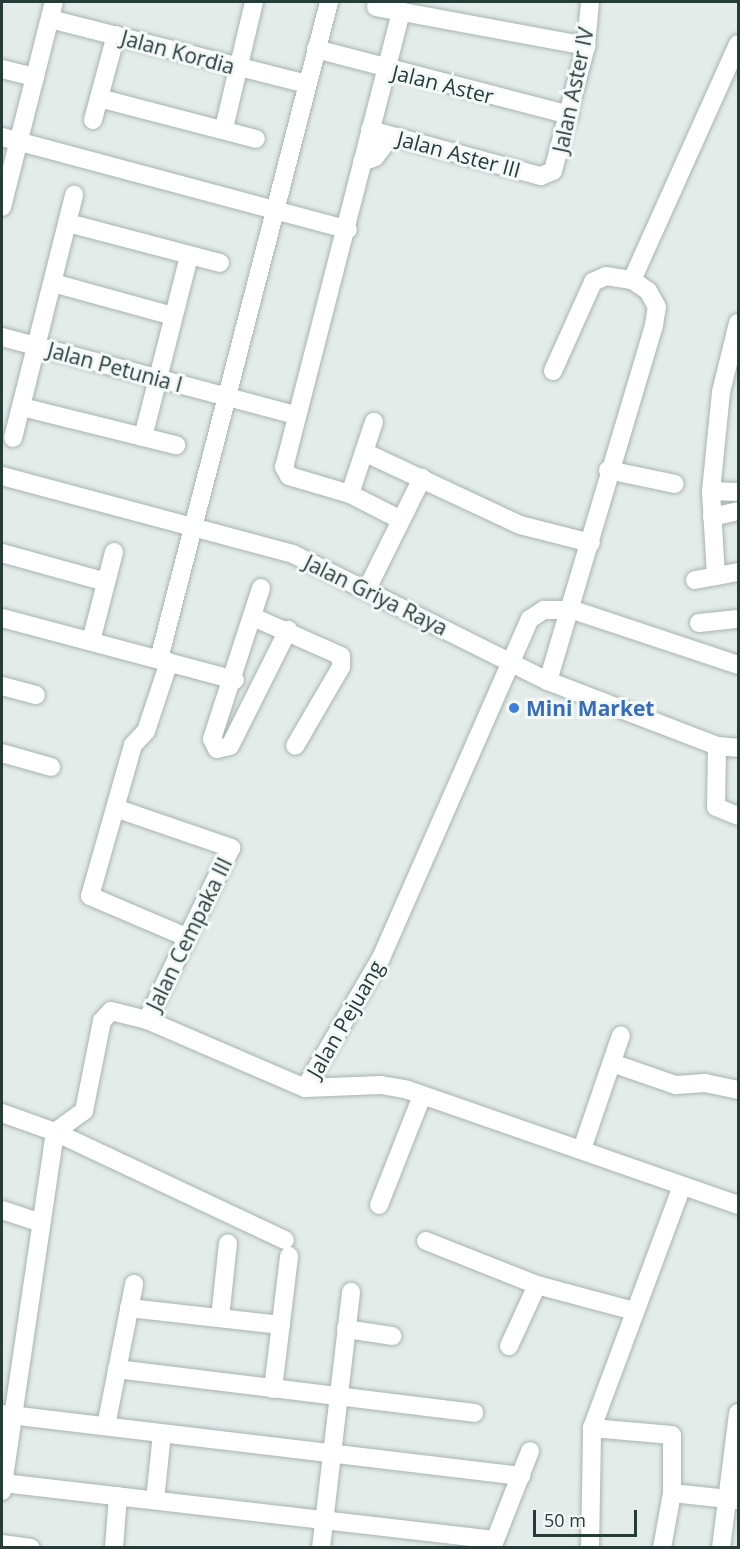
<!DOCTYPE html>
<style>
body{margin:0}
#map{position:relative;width:740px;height:1549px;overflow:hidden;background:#e4ece9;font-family:"Open Sans",sans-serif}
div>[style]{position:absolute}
.roads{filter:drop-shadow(0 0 2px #a7b4b1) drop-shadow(0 0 2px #a7b4b1)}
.minor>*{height:18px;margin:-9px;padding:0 9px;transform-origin:9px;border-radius:9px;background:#fff}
.dots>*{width:16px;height:16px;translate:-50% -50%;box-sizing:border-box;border:3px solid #f4f9f7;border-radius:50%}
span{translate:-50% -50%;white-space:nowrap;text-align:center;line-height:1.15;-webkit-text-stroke:6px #f4f9f7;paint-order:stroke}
.street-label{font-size:21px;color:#253c39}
.shop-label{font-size:21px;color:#366cbe;font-weight:700}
.left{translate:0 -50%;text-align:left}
.frame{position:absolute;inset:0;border:3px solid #253c39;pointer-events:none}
.scale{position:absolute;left:533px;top:1510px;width:104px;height:27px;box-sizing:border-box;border:3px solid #253c39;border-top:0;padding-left:8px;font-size:18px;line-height:21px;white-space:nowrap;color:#253c39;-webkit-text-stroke:4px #f4f9f7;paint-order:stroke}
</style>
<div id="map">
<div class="roads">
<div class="minor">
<div style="left:376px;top:7px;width:214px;rotate:10.5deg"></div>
<div style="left:401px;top:12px;width:470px;rotate:104.4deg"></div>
<div style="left:284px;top:467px;width:10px;rotate:61deg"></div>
<div style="left:289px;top:476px;width:64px;rotate:16.4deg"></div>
<div style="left:350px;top:494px;width:57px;rotate:27deg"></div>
<div style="left:50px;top:19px;width:265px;rotate:14.2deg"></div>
<div style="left:316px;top:49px;width:262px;rotate:14.6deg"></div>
<div style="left:2px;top:69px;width:34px;rotate:14deg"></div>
<div style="left:99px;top:98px;width:162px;rotate:14.6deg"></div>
<div style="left:93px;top:120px;width:88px;rotate:-74.9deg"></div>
<div style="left:224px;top:128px;width:130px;rotate:-76.6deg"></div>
<div style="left:370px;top:130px;width:177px;rotate:15.1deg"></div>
<div style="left:541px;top:176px;width:13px;rotate:-23deg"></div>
<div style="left:553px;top:171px;width:129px;rotate:-75.2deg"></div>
<div style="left:586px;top:46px;width:44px;rotate:-84.8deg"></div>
<div style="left:2px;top:137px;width:358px;rotate:15deg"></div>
<div style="left:362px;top:162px;width:14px;rotate:-21deg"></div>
<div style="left:375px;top:157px;width:26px;rotate:-53deg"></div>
<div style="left:2px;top:207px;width:211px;rotate:-75.8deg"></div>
<div style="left:68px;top:223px;width:157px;rotate:14.7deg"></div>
<div style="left:53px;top:283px;width:124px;rotate:15.4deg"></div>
<div style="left:2px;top:337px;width:304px;rotate:14.9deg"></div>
<div style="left:553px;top:371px;width:98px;rotate:-65.8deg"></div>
<div style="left:593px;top:282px;width:14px;rotate:-25deg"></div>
<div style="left:606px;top:276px;width:26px;rotate:9deg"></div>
<div style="left:22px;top:407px;width:159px;rotate:13.9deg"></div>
<div style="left:143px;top:437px;width:186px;rotate:-75.7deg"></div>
<div style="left:13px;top:438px;width:251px;rotate:-75.9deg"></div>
<div style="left:364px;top:452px;width:172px;rotate:25.1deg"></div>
<div style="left:520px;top:525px;width:73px;rotate:14.2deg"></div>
<div style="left:608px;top:470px;width:68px;rotate:11.8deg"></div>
<div style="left:2px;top:476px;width:301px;rotate:15deg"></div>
<div style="left:293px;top:554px;width:285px;rotate:26.5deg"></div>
<div style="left:548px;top:681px;width:181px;rotate:21deg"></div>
<div style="left:717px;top:746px;width:21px;rotate:5deg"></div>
<div style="left:711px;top:491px;width:27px;rotate:2deg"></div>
<div style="left:350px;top:494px;width:76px;rotate:-71.6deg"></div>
<div style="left:712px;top:517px;width:27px;rotate:-13deg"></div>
<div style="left:2px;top:553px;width:108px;rotate:15.6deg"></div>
<div style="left:716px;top:576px;width:85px;rotate:-93.4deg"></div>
<div style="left:711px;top:491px;width:100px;rotate:-84.2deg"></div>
<div style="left:721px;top:392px;width:71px;rotate:-76.2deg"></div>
<div style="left:695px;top:580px;width:44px;rotate:-10.5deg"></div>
<div style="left:368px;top:587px;width:122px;rotate:-63.6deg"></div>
<div style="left:261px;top:588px;width:159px;rotate:108deg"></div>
<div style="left:212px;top:739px;width:11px;rotate:63deg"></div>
<div style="left:217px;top:749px;width:13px;rotate:-13deg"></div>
<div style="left:230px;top:746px;width:130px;rotate:-63.4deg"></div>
<div style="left:253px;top:617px;width:96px;rotate:23.9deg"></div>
<div style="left:341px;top:656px;width:11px;rotate:90deg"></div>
<div style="left:341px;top:667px;width:91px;rotate:120.2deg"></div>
<div style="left:2px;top:618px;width:241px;rotate:14.9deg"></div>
<div style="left:699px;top:623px;width:39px;rotate:-6deg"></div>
<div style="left:91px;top:641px;width:92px;rotate:-75.5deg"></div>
<div style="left:159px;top:659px;width:679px;rotate:-75.49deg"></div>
<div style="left:169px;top:662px;width:73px;rotate:108.4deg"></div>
<div style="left:146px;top:731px;width:19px;rotate:133deg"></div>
<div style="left:133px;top:745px;width:157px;rotate:105.9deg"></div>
<div style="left:90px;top:896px;width:102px;rotate:23.1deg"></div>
<div style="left:548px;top:681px;width:371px;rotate:-73.4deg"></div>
<div style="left:654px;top:325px;width:18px;rotate:-81deg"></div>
<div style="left:657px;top:307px;width:18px;rotate:-119deg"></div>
<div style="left:648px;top:291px;width:19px;rotate:-145deg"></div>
<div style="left:632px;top:280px;width:259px;rotate:-65.8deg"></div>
<div style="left:2px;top:686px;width:35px;rotate:15deg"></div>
<div style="left:717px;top:746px;width:61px;rotate:90.9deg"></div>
<div style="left:716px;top:807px;width:24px;rotate:22deg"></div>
<div style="left:2px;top:753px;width:51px;rotate:15.9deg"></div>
<div style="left:118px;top:809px;width:120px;rotate:19deg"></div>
<div style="left:231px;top:848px;width:191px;rotate:116deg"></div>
<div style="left:612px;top:1063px;width:68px;rotate:19deg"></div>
<div style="left:676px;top:1085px;width:29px;rotate:-4deg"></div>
<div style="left:705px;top:1083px;width:34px;rotate:12deg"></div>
<div style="left:305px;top:1088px;width:151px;rotate:-59.7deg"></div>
<div style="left:381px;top:958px;width:370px;rotate:-66.3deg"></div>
<div style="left:530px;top:619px;width:17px;rotate:-33deg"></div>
<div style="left:544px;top:610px;width:29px"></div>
<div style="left:573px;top:610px;width:174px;rotate:18.4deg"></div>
<div style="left:2px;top:1113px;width:56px;rotate:19.7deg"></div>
<div style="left:55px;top:1132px;width:36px;rotate:-36deg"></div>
<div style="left:84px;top:1111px;width:92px;rotate:-78.7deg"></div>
<div style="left:102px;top:1021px;width:13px;rotate:-48deg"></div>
<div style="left:111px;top:1011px;width:37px;rotate:14deg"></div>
<div style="left:147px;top:1020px;width:172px;rotate:23.3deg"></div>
<div style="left:305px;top:1088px;width:76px;rotate:-2.3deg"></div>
<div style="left:381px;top:1085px;width:27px;rotate:10deg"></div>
<div style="left:408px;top:1090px;width:349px;rotate:19.2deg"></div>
<div style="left:582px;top:1149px;width:120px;rotate:-71.1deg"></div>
<div style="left:379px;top:1205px;width:117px;rotate:-68.5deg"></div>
<div style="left:2px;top:1210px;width:41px;rotate:18.4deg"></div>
<div style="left:426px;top:1241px;width:119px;rotate:21.6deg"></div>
<div style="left:537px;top:1285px;width:100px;rotate:15deg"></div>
<div style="left:129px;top:1308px;width:153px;rotate:6.4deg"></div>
<div style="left:220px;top:1318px;width:75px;rotate:-83.9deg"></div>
<div style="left:346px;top:1329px;width:47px;rotate:8.7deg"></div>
<div style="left:509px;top:1346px;width:67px;rotate:-65.3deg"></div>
<div style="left:117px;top:1369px;width:360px;rotate:7deg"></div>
<div style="left:273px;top:1389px;width:134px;rotate:-83.1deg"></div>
<div style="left:2px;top:1414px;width:523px;rotate:6.81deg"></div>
<div style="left:106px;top:1426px;width:145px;rotate:-78.8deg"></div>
<div style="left:592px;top:1428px;width:80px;rotate:5deg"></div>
<div style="left:672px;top:1435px;width:58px;rotate:90deg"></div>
<div style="left:672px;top:1493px;width:56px;rotate:100.3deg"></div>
<div style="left:3px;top:1483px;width:495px;rotate:6.6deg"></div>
<div style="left:2px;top:1491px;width:363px;rotate:-81.6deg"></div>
<div style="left:55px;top:1132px;width:254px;rotate:25.2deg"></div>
<div style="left:672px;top:1493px;width:66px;rotate:6.1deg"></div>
<div style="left:155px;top:1500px;width:67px;rotate:-84deg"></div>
<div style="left:2px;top:1544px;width:29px;rotate:8deg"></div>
<div style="left:114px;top:1548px;width:52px;rotate:-85.6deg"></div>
<div style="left:321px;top:1548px;width:258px;rotate:-83.3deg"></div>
<div style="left:492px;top:1548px;width:104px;rotate:-68.6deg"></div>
<div style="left:590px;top:1548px;width:120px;rotate:-89deg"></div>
<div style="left:592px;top:1428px;width:258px;rotate:-69.6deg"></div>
<div style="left:721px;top:1548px;width:136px;rotate:-82.8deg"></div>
</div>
</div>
<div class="dots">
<div style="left:514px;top:708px;background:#3f7fe0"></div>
</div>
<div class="street-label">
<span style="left:178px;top:52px;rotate:15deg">Jalan Kordia</span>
<span style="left:443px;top:84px;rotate:14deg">Jalan Aster</span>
<span style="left:573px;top:90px;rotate:-78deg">Jalan Aster IV</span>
<span style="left:459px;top:154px;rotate:15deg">Jalan Aster III</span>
<span style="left:115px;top:367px;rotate:15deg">Jalan Petunia I</span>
<span style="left:376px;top:595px;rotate:26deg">Jalan Griya Raya</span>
<span style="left:189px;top:934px;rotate:-64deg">Jalan Cempaka III</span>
<span style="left:345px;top:1019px;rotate:-60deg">Jalan Pejuang</span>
</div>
<div class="shop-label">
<span class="left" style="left:526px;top:708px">Mini Market</span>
</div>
<div class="frame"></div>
<div class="scale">50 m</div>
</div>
